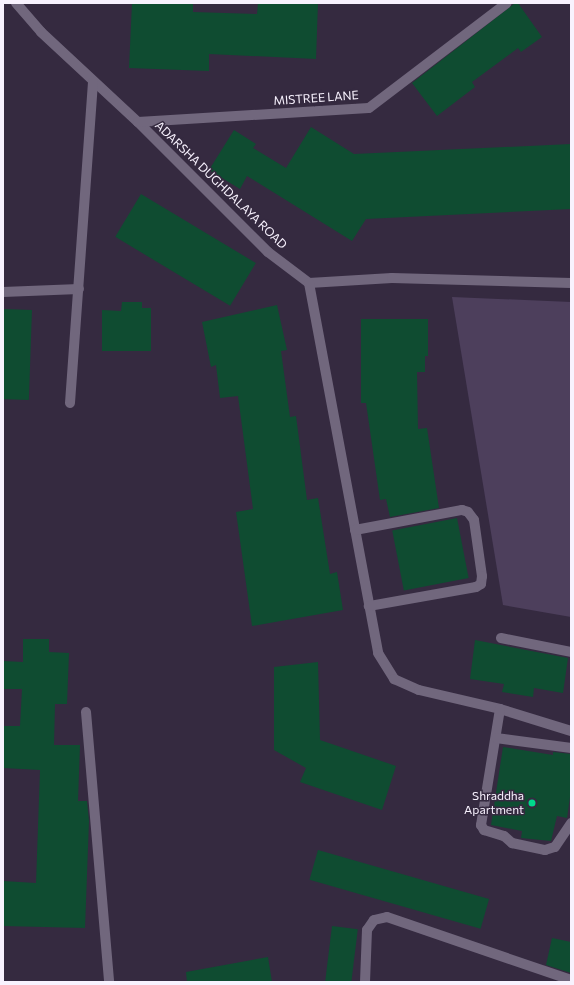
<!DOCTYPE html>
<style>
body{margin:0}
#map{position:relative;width:574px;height:985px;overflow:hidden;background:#352a40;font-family:Commissioner,sans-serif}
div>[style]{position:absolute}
.green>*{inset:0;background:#4d3f5c}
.building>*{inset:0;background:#0f4c31;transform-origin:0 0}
.minor>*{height:10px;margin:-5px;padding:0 5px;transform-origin:5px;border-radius:5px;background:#71677d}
.dots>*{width:11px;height:11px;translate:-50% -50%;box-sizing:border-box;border:2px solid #352a40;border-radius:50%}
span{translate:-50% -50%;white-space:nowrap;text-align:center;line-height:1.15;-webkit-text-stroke:3px #352a40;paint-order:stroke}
.street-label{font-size:12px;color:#f8f2fe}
.poi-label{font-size:12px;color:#f8f2fe}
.right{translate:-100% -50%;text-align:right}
.frame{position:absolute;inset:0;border:4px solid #f8f2fe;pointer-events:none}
</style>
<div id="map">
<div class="green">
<div style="clip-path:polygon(452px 297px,571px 302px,571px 617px,503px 605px)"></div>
</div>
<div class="building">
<div style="clip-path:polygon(132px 3px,193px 3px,193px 12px,257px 14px,258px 3px,318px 3px,316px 59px,209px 54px,209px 71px,129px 68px)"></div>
<div style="clip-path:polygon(515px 3px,518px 3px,542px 37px,521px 52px,518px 48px,472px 82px,475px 87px,437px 116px,412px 83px)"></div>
<div style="clip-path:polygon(311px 127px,354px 154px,571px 144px,571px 209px,366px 219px,352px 241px,247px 176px,240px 189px,209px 170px,234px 130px,256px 144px,253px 148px,286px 168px)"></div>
<div style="left:141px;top:194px;width:134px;height:50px;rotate:31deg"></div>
<div style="clip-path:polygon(122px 302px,142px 302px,142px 308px,151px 308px,151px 351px,102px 351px,102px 310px,121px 311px)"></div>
<div style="clip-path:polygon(277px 305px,287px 350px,281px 351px,290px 417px,296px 416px,307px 500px,318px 498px,330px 574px,337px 572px,343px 610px,252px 626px,236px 512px,253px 509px,238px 396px,220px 398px,216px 365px,211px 367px,202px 322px)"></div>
<div style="left:3px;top:309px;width:29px;height:90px;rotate:2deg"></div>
<div style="clip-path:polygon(361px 319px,428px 319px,428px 356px,425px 356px,425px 372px,417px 372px,418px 429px,427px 428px,439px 508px,390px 517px,386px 499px,380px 500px,366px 403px,361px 403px)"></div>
<div style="left:457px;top:518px;width:61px;height:66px;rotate:79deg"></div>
<div style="clip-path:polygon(23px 639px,49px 639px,49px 652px,69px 653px,67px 704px,55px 704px,54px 745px,80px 745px,78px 801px,87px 801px,89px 821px,85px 928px,3px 926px,3px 881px,36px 883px,40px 770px,3px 768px,3px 726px,20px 726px,22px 689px,3px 689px,3px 661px,23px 662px)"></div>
<div style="clip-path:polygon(475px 640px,568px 658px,563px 693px,534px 688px,533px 697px,502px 692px,504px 684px,470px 679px)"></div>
<div style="clip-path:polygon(318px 662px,320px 740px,396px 766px,382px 810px,300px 782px,306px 768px,274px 750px,274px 667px)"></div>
<div style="clip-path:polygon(503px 747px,553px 755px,553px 752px,571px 754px,571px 790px,567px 818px,557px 816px,551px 841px,521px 838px,522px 831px,491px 825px)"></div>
<div style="left:318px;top:850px;width:178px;height:31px;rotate:16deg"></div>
<div style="left:332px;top:926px;width:26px;height:56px;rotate:7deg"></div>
<div style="clip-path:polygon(552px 938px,571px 942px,571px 973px,546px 965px)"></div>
<div style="clip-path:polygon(268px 957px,272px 982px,187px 982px,186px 972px)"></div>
</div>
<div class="minor">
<div style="left:16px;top:3px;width:38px;rotate:49deg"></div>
<div style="left:41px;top:32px;width:132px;rotate:42.9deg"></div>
<div style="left:138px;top:122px;width:184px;rotate:45deg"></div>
<div style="left:268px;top:252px;width:51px;rotate:37.1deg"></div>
<div style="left:309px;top:283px;width:83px;rotate:-3.4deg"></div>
<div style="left:392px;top:278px;width:179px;rotate:1.6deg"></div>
<div style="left:138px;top:122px;width:231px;rotate:-3.5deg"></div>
<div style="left:369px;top:108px;width:173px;rotate:-37.3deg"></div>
<div style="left:309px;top:283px;width:376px;rotate:79.4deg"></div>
<div style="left:378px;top:653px;width:31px;rotate:58deg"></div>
<div style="left:394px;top:679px;width:27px;rotate:24deg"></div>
<div style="left:419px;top:690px;width:83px;rotate:13.2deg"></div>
<div style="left:500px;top:709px;width:74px;rotate:17.2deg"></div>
<div style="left:3px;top:292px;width:76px;rotate:-2.3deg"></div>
<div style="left:70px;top:403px;width:322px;rotate:-85.9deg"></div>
<div style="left:355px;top:530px;width:109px;rotate:-10.6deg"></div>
<div style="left:462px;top:510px;width:6px;rotate:18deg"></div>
<div style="left:468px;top:512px;width:10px;rotate:53deg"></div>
<div style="left:474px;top:520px;width:57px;rotate:81.9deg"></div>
<div style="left:482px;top:576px;width:8px;rotate:97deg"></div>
<div style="left:481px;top:584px;width:6px;rotate:149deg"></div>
<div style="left:476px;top:587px;width:109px;rotate:169.9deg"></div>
<div style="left:501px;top:638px;width:71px;rotate:11.3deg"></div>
<div style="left:500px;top:709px;width:118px;rotate:99.3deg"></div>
<div style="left:481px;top:825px;width:6px;rotate:59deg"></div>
<div style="left:484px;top:830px;width:21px;rotate:17deg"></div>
<div style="left:504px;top:836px;width:11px;rotate:41deg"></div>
<div style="left:512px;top:843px;width:34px;rotate:12deg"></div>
<div style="left:545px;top:850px;width:10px;rotate:-17deg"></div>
<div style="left:555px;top:847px;width:29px;rotate:-56deg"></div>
<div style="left:86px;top:712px;width:271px;rotate:85.1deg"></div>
<div style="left:496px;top:738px;width:76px;rotate:7.6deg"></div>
<div style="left:365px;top:982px;width:52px;rotate:-87.8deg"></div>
<div style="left:367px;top:930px;width:12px;rotate:-55deg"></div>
<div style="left:374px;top:920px;width:13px;rotate:-13deg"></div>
<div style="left:387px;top:917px;width:194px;rotate:18.9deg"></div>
</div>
<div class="dots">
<div style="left:532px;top:803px;background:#00d98c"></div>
</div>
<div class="street-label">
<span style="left:316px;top:98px;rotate:-4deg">MISTREE LANE</span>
<span style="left:221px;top:185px;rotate:44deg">ADARSHA DUGHDALAYA ROAD</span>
</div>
<div class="poi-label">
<span class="right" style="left:524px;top:803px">Shraddha<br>Apartment</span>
</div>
<div class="frame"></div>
</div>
